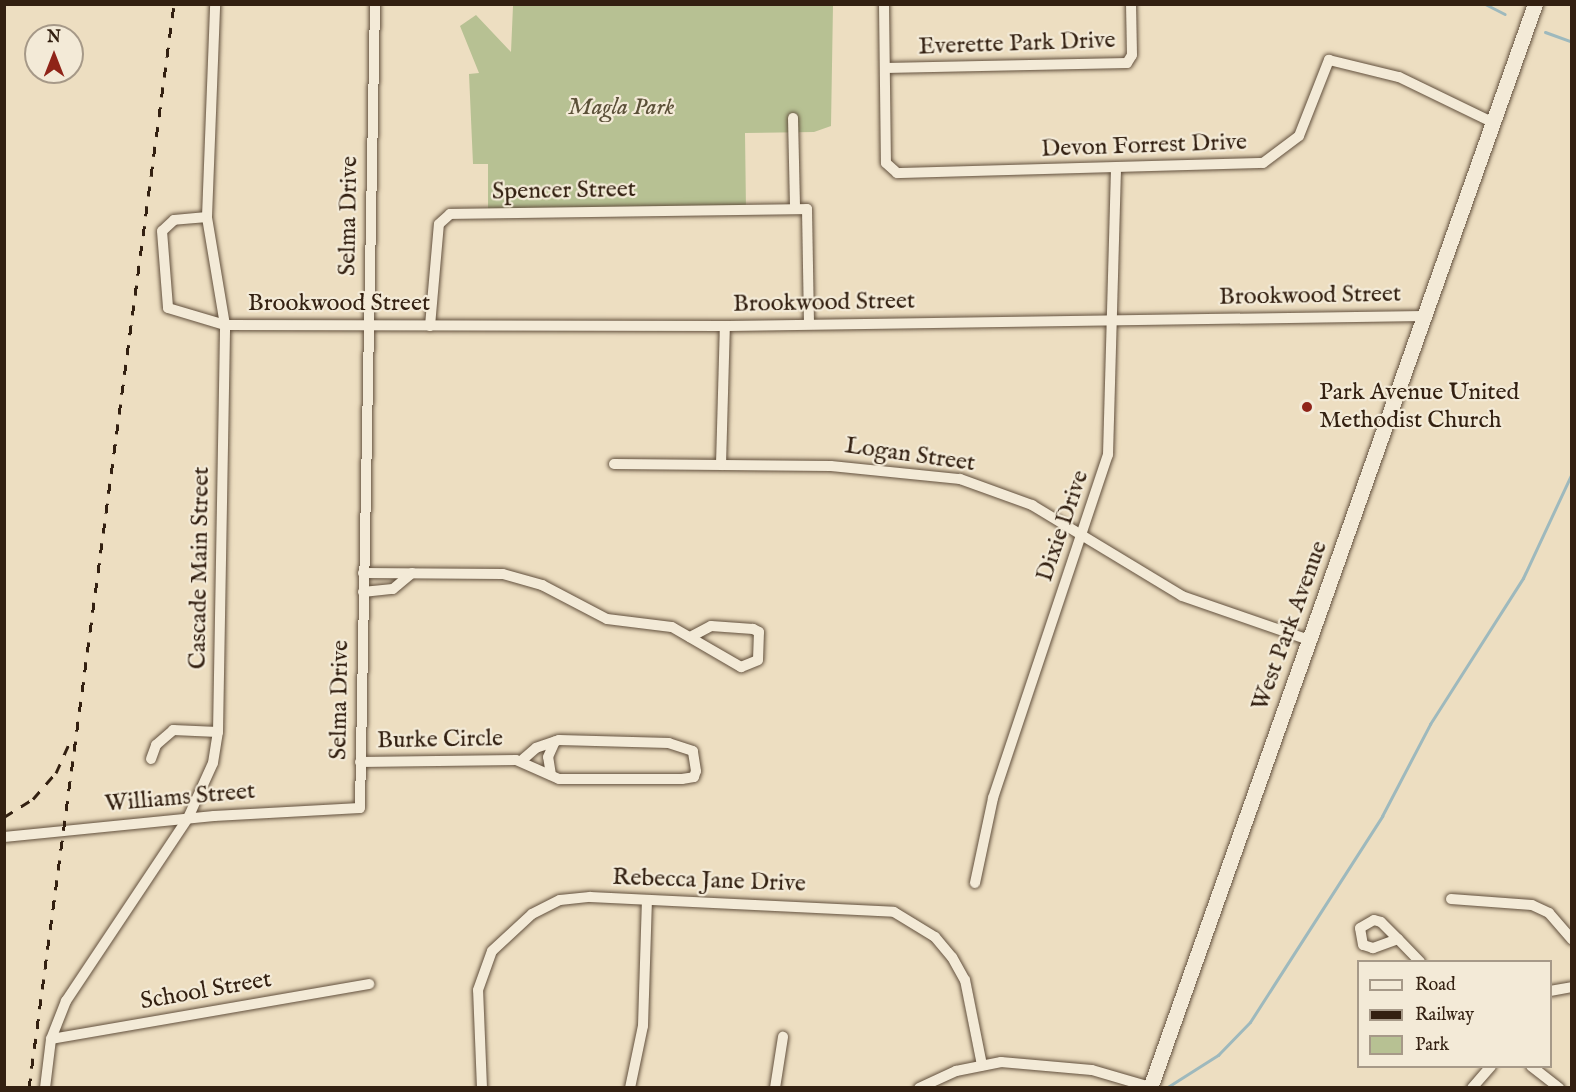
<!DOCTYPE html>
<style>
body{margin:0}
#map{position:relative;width:1576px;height:1092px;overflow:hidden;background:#eddec1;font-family:"IM FELL English",serif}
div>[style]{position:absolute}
.green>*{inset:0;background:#b7c193}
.stream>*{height:3px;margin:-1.5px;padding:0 1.5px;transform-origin:1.5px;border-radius:1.5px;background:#9eb9bd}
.roads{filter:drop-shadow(0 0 2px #62503d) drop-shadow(0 0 2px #62503d)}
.minor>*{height:10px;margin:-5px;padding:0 5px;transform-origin:5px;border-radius:5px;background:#f3ead7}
.secondary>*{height:15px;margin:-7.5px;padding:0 7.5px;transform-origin:7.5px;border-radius:7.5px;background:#f3ead7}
.rail>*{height:3px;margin-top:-1.5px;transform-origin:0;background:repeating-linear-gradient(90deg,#332011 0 10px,transparent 0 20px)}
.dots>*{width:16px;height:16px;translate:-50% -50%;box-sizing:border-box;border:3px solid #f3ead7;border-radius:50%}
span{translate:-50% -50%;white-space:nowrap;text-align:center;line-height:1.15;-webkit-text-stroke:4.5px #f3ead7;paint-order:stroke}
.street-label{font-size:24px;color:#332011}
.park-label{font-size:24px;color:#5b5038;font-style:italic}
.poi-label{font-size:24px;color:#332011}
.left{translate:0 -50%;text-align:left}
.frame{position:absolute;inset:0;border:6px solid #332011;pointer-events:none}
.legend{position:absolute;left:1357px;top:960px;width:195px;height:108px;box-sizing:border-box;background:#f3ead7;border:2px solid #a69988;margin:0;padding:8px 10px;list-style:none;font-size:18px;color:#332011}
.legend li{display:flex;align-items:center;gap:12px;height:30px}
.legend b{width:30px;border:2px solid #a69988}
.north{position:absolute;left:24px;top:24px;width:60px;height:60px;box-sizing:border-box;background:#f3ead7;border:2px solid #a69988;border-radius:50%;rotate:0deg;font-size:16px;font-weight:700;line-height:24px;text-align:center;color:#332011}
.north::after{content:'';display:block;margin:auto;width:21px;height:27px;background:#8f2418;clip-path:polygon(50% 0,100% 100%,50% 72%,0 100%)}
</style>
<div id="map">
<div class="green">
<div style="clip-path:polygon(833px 5px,831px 126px,814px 132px,745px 133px,746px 210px,488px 213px,488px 164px,473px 164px,469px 74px,479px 73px,460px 26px,476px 15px,511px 52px,513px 6px)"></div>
</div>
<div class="stream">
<div style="left:1485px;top:4px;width:22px;rotate:27deg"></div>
<div style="left:1545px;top:32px;width:29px;rotate:20deg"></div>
<div style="left:1166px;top:1088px;width:62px;rotate:-32.4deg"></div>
<div style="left:1218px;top:1055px;width:46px;rotate:-45.9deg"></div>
<div style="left:1250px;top:1022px;width:245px;rotate:-57.3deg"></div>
<div style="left:1382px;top:816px;width:104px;rotate:-62.4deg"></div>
<div style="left:1430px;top:724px;width:173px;rotate:-57.5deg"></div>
<div style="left:1523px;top:578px;width:116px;rotate:-65deg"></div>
</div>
<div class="roads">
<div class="minor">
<div style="left:884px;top:4px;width:159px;rotate:89.3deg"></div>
<div style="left:886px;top:163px;width:15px;rotate:42deg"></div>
<div style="left:897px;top:173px;width:366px;rotate:-1.6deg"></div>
<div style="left:1263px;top:163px;width:45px;rotate:-36.9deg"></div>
<div style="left:1299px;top:136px;width:82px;rotate:-68.5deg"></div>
<div style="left:1329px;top:60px;width:72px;rotate:13.7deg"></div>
<div style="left:1399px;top:77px;width:106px;rotate:25.8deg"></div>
<div style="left:885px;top:68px;width:242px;rotate:-1.2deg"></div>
<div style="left:1127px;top:63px;width:9px;rotate:-58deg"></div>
<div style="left:1132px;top:55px;width:51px;rotate:-91.1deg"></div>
<div style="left:793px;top:118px;width:91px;rotate:88.7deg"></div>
<div style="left:207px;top:217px;width:33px;rotate:175deg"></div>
<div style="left:174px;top:220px;width:16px;rotate:137deg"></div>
<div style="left:162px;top:231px;width:77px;rotate:85.5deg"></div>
<div style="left:168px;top:308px;width:59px;rotate:16.6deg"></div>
<div style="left:225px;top:325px;width:500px;rotate:0.11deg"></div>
<div style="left:725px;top:326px;width:699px;rotate:-0.82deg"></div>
<div style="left:430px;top:326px;width:102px;rotate:-85deg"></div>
<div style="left:439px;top:224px;width:15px;rotate:-42deg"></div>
<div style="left:450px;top:214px;width:357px;rotate:-0.8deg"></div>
<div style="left:807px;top:209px;width:115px;rotate:89deg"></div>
<div style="left:614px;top:464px;width:217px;rotate:0.5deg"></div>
<div style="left:831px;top:466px;width:130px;rotate:5.8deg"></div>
<div style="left:960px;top:479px;width:77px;rotate:19.9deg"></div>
<div style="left:1032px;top:505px;width:175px;rotate:31.2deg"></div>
<div style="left:1182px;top:596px;width:134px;rotate:19.1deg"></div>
<div style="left:721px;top:465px;width:139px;rotate:-88.4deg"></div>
<div style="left:363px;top:573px;width:140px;rotate:0.4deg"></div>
<div style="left:503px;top:574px;width:41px;rotate:15.8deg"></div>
<div style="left:542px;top:585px;width:73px;rotate:27.6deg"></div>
<div style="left:607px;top:619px;width:65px;rotate:7deg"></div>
<div style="left:672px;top:627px;width:80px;rotate:30.1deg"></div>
<div style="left:741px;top:667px;width:18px;rotate:-22deg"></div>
<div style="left:758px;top:660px;width:28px;rotate:-88deg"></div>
<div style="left:759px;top:632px;width:7px;rotate:-153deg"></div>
<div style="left:753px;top:629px;width:42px;rotate:-175.9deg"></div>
<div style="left:711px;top:626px;width:24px;rotate:152deg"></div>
<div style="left:363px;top:592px;width:30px;rotate:-6deg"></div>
<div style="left:393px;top:589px;width:25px;rotate:-40deg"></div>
<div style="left:151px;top:759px;width:15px;rotate:-70deg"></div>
<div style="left:156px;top:745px;width:23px;rotate:-41deg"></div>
<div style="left:173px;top:730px;width:45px;rotate:2.5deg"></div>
<div style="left:360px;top:762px;width:156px;rotate:-0.7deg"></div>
<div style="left:516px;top:760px;width:47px;rotate:23.8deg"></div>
<div style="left:559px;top:779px;width:123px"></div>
<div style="left:682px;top:779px;width:12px;rotate:-9deg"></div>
<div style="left:694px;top:777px;width:6px;rotate:-72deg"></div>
<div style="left:696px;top:771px;width:20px;rotate:-99deg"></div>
<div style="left:693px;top:751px;width:25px;rotate:-162deg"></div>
<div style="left:669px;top:743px;width:110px;rotate:-178.4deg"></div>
<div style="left:559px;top:740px;width:24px;rotate:161deg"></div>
<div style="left:536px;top:748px;width:20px;rotate:139deg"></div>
<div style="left:551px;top:775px;width:18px;rotate:-99deg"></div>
<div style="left:548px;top:757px;width:17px;rotate:-66deg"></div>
<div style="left:4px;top:837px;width:211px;rotate:-5.7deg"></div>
<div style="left:214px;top:816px;width:146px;rotate:-3.1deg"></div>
<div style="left:360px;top:808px;width:804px;rotate:-88.93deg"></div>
<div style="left:975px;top:883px;width:87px;rotate:-78deg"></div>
<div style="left:993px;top:798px;width:362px;rotate:-71.5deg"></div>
<div style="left:1108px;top:455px;width:285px;rotate:-88.4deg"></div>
<div style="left:1451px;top:899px;width:81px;rotate:4.2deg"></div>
<div style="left:1532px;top:905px;width:19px;rotate:25deg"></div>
<div style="left:1549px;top:913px;width:35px;rotate:49deg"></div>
<div style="left:1374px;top:920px;width:7px;rotate:16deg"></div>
<div style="left:1381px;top:922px;width:24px;rotate:45deg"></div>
<div style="left:1398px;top:939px;width:27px;rotate:160deg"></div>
<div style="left:1373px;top:948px;width:10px;rotate:-163deg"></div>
<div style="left:1363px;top:945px;width:17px;rotate:-100deg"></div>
<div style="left:1360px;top:928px;width:16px;rotate:-30deg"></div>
<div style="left:1398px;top:939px;width:32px;rotate:46deg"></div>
<div style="left:1550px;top:991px;width:22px;rotate:-10deg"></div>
<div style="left:51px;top:1039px;width:323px;rotate:-9.8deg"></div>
<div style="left:1531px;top:1066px;width:36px;rotate:38deg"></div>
<div style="left:45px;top:1088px;width:49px;rotate:-83deg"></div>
<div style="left:51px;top:1039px;width:41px;rotate:-68.5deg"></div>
<div style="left:66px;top:1001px;width:220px;rotate:-56.3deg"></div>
<div style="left:188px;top:818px;width:60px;rotate:-65.6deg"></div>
<div style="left:213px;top:763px;width:31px;rotate:-81deg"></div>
<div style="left:218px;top:732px;width:407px;rotate:-89deg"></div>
<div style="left:225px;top:325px;width:109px;rotate:-99.5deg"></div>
<div style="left:207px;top:217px;width:213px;rotate:-87.8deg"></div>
<div style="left:482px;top:1088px;width:98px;rotate:-92.3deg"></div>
<div style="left:478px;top:990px;width:41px;rotate:-70.3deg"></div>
<div style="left:492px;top:951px;width:54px;rotate:-42.8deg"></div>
<div style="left:532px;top:914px;width:31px;rotate:-27deg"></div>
<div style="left:560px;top:900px;width:30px;rotate:-6deg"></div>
<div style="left:590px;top:897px;width:304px;rotate:2.8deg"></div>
<div style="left:894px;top:912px;width:48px;rotate:31.4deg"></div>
<div style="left:935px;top:937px;width:26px;rotate:50deg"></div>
<div style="left:952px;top:957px;width:26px;rotate:61deg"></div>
<div style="left:965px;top:980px;width:87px;rotate:78.7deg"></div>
<div style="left:630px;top:1088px;width:63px;rotate:-78.2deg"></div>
<div style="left:643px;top:1026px;width:126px;rotate:-88.2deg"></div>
<div style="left:775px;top:1088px;width:52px;rotate:-81.1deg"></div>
<div style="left:919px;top:1088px;width:41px;rotate:-24.7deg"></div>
<div style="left:956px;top:1071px;width:46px;rotate:-11.3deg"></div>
<div style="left:1001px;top:1062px;width:91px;rotate:5deg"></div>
<div style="left:1092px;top:1070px;width:60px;rotate:16.3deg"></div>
<div style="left:1472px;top:1088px;width:29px;rotate:-49deg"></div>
</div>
<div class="secondary">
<div style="left:1150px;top:1088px;width:1150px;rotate:-70.45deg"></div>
</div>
</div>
<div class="rail">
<div style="left:4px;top:817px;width:34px;rotate:-32deg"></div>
<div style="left:33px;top:799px;width:35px;rotate:-49deg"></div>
<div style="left:56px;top:773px;width:36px;rotate:-66deg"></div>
<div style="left:29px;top:1088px;width:1094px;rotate:-82.38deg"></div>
</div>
<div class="dots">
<div style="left:1307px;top:407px;background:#8f2418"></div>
</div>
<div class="street-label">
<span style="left:1017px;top:44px;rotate:-2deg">Everette Park Drive</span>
<span style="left:1144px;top:146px;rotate:-2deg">Devon Forrest Drive</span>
<span style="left:564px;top:191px;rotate:-1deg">Spencer Street</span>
<span style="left:349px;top:216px;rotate:-89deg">Selma Drive</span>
<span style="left:1310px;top:296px;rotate:-1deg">Brookwood Street</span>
<span style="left:824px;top:303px;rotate:-1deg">Brookwood Street</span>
<span style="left:339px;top:304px">Brookwood Street</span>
<span style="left:910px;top:455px;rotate:8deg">Logan Street</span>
<span style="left:1063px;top:526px;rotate:-71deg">Dixie Drive</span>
<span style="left:200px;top:568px;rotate:-89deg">Cascade Main Street</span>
<span style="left:1290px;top:626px;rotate:-70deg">West Park Avenue</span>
<span style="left:340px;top:700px;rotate:-89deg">Selma Drive</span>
<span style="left:440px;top:740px;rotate:-1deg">Burke Circle</span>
<span style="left:180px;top:798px;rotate:-5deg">Williams Street</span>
<span style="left:709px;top:881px;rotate:2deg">Rebecca Jane Drive</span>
<span style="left:206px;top:991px;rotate:-10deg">School Street</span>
</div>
<div class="park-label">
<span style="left:621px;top:108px">Magla Park</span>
</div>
<div class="poi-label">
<span class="left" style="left:1319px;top:407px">Park Avenue United<br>Methodist Church</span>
</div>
<div class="frame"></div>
<ul class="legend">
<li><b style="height:8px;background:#f3ead7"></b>Road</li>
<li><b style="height:8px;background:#332011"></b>Railway</li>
<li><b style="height:16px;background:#b7c193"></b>Park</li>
</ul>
<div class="north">N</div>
</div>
